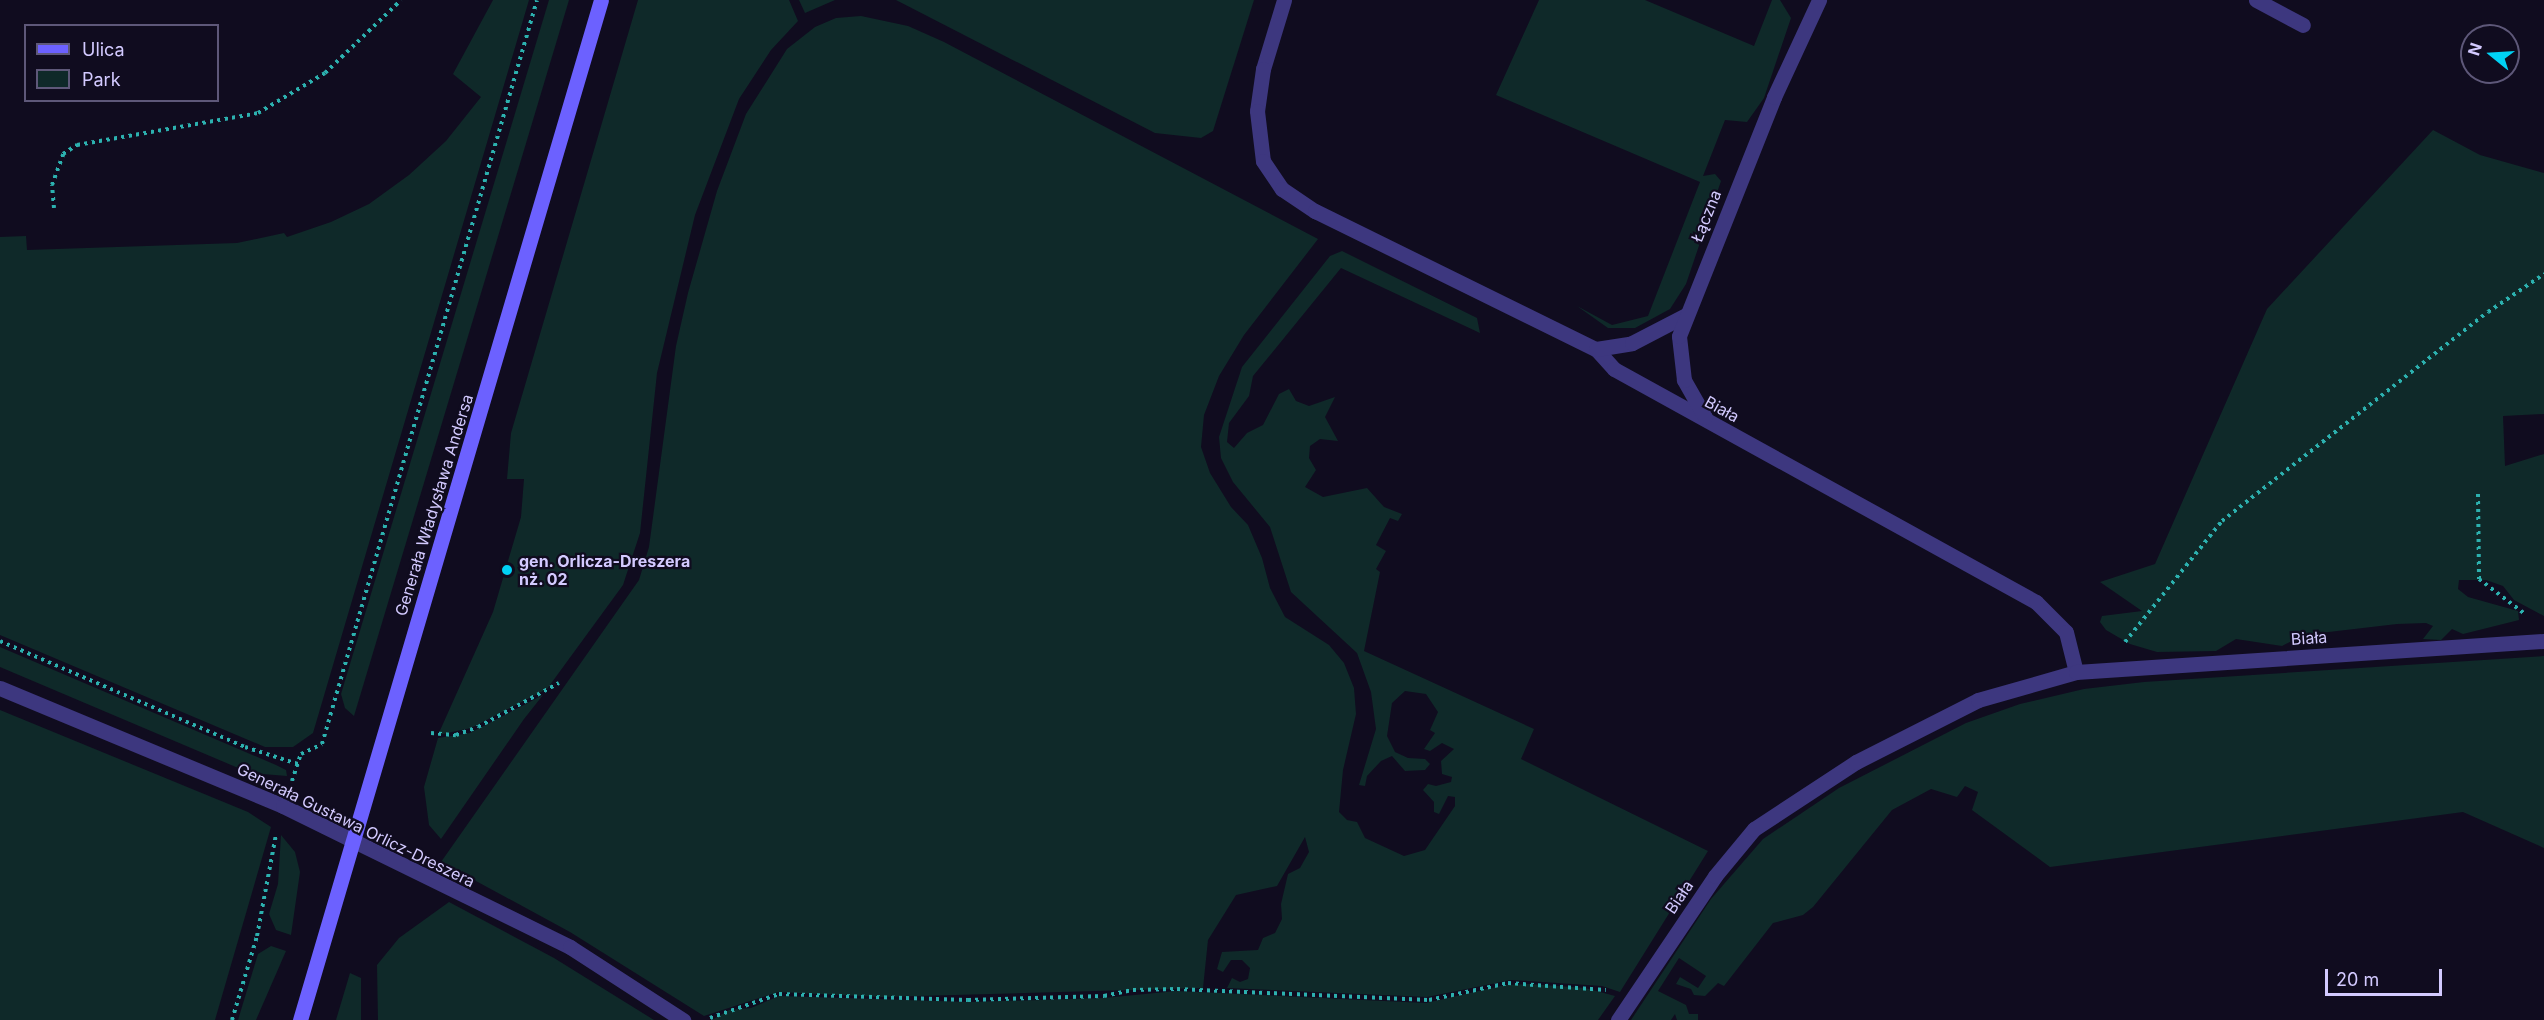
<!DOCTYPE html>
<meta charset="utf-8">
<style>
body{margin:0}
#map{position:relative;width:2544px;height:1020px;overflow:hidden;background:#100c1f;font-family:Inter,sans-serif}
div>[style]{position:absolute}
.green>*{inset:0;background:#0f2929}
.path>*{height:4px;margin-top:-2px;transform-origin:0;background:repeating-linear-gradient(90deg,#2cb1af 0 3px,transparent 0 7.5px)}
.street>*{height:15px;margin:-7.5px;padding:0 7.5px;transform-origin:7.5px;border-radius:7.5px;background:#3d377f}
.secondary>*{height:15px;margin:-7.5px;padding:0 7.5px;transform-origin:7.5px;border-radius:7.5px;background:#6c61ff}
.dots>*{width:16px;height:16px;translate:-50% -50%;box-sizing:border-box;border:3px solid #100c1f;border-radius:50%}
span{translate:-50% -50%;white-space:nowrap;text-align:center;line-height:1.15;-webkit-text-stroke:4.5px #100c1f;paint-order:stroke}
.street-label{font-size:16px;color:#d3caff}
.poi-label{font-size:16px;color:#d3caff;font-weight:700}
.left{translate:0 -50%;text-align:left}
.legend{position:absolute;left:24px;top:24px;width:195px;height:78px;box-sizing:border-box;background:#100c1f;border:2px solid #5e5879;margin:0;padding:8px 10px;list-style:none;font-size:18px;color:#d3caff}
.legend li{display:flex;align-items:center;gap:12px;height:30px}
.legend b{width:30px;border:2px solid #5e5879}
.north{position:absolute;left:2460px;top:24px;width:60px;height:60px;box-sizing:border-box;background:#100c1f;border:2px solid #5e5879;border-radius:50%;rotate:288deg;font-size:16px;font-weight:700;line-height:24px;text-align:center;color:#d3caff}
.north::after{content:'';display:block;margin:auto;width:21px;height:27px;background:#00d2f5;clip-path:polygon(50% 0,100% 100%,50% 72%,0 100%)}
.scale{position:absolute;left:2325px;top:969px;width:117px;height:27px;box-sizing:border-box;border:3px solid #d3caff;border-top:0;padding-left:8px;font-size:18px;line-height:21px;white-space:nowrap;color:#d3caff;-webkit-text-stroke:4px #100c1f;paint-order:stroke}
</style>
<div id="map">
<div class="green">
<div style="clip-path:polygon(493px 0,529px 0,313px 733px,293px 747px,265px 747px,0 635px,0 237px,26px 236px,27px 250px,237px 243px,284px 233px,287px 237px,331px 222px,369px 204px,409px 175px,446px 141px,481px 97px,453px 74px)"></div>
<div style="clip-path:polygon(549px 0,569px 0,354px 716px,345px 708px,341px 694px)"></div>
<div style="clip-path:polygon(638px 0,789px 0,798px 21px,771px 50px,739px 99px,695px 215px,657px 373px,640px 533px,623px 585px,547px 689px,471px 728px,438px 735px,493px 612px,521px 517px,524px 479px,507px 479px,511px 433px)"></div>
<div style="clip-path:polygon(799px 0,835px 0,805px 13px)"></div>
<div style="clip-path:polygon(896px 0,1254px 0,1213px 131px,1201px 138px,1155px 133px)"></div>
<div style="clip-path:polygon(1539px 0,1645px 0,1754px 46px,1772px 0,1780px 0,1791px 18px,1764px 98px,1747px 122px,1725px 120px,1703px 176px,1715px 174px,1721px 181px,1686px 284px,1670px 309px,1635px 328px,1608px 328px,1577px 306px,1612px 325px,1648px 316px,1700px 182px,1496px 95px)"></div>
<div style="clip-path:polygon(861px 16px,908px 26px,944px 42px,1318px 239px,1244px 335px,1219px 376px,1204px 415px,1201px 447px,1210px 473px,1231px 507px,1248px 525px,1262px 558px,1270px 588px,1285px 617px,1329px 645px,1344px 663px,1354px 688px,1356px 714px,1343px 770px,1339px 812px,1347px 820px,1357px 822px,1365px 838px,1404px 856px,1425px 850px,1455px 806px,1455px 797px,1448px 796px,1439px 814px,1434px 812px,1434px 802px,1423px 790px,1428px 784px,1436px 786px,1451px 782px,1452px 777px,1442px 774px,1441px 761px,1454px 749px,1442px 743px,1430px 751px,1424px 749px,1435px 733px,1430px 730px,1438px 712px,1426px 694px,1405px 691px,1392px 703px,1387px 736px,1395px 752px,1408px 758px,1425px 759px,1430px 764px,1425px 770px,1405px 771px,1392px 756px,1381px 761px,1367px 776px,1365px 786px,1359px 785px,1376px 729px,1371px 692px,1357px 653px,1291px 592px,1270px 527px,1233px 482px,1221px 458px,1219px 437px,1242px 367px,1330px 256px,1342px 251px,1477px 318px,1480px 333px,1341px 268px,1253px 376px,1249px 396px,1229px 423px,1227px 442px,1234px 448px,1247px 433px,1263px 425px,1279px 394px,1289px 389px,1296px 401px,1309px 406px,1335px 397px,1325px 417px,1338px 441px,1320px 439px,1310px 446px,1309px 458px,1316px 470px,1305px 487px,1323px 497px,1367px 488px,1384px 507px,1402px 514px,1398px 521px,1390px 518px,1376px 545px,1386px 551px,1376px 569px,1380px 572px,1364px 651px,1534px 729px,1521px 759px,1708px 851px,1620px 992px,1602px 986px,1511px 980px,1427px 997px,1227px 988px,1232px 978px,1240px 982px,1248px 979px,1250px 968px,1242px 960px,1231px 960px,1223px 972px,1217px 969px,1222px 952px,1258px 950px,1263px 938px,1275px 933px,1282px 919px,1281px 904px,1288px 874px,1300px 868px,1309px 852px,1305px 837px,1277px 886px,1236px 895px,1208px 940px,1203px 988px,882px 997px,778px 992px,704px 1016px,570px 932px,441px 862px,639px 580px,649px 547px,676px 346px,688px 293px,717px 191px,746px 114px,787px 49px,815px 27px,836px 18px)"></div>
<div style="clip-path:polygon(2433px 130px,2480px 155px,2544px 173px,2544px 414px,2503px 416px,2505px 466px,2544px 454px,2544px 616px,2514px 600px,2503px 586px,2486px 580px,2459px 580px,2458px 589px,2468px 597px,2518px 611px,2519px 620px,2463px 634px,2452px 629px,2441px 640px,2423px 639px,2433px 626px,2426px 623px,2397px 624px,2303px 635px,2282px 646px,2236px 639px,2216px 651px,2157px 652px,2130px 644px,2106px 630px,2100px 622px,2102px 616px,2142px 611px,2100px 582px,2155px 564px,2267px 309px)"></div>
<div style="clip-path:polygon(0 647px,276px 765px,286px 770px,287px 776px,250px 773px,0 667px)"></div>
<div style="clip-path:polygon(2544px 656px,2544px 848px,2463px 812px,2050px 867px,1972px 810px,1978px 792px,1965px 786px,1957px 797px,1931px 789px,1892px 810px,1813px 907px,1803px 915px,1773px 923px,1724px 986px,1718px 983px,1705px 996px,1694px 995px,1691px 989px,1676px 984px,1680px 977px,1698px 988px,1706px 976px,1679px 958px,1658px 991px,1686px 1005px,1689px 1014px,1698px 1014px,1698px 1020px,1677px 1020px,1675px 1014px,1671px 1020px,1631px 1020px,1711px 899px,1763px 839px,1839px 788px,1966px 723px,2020px 704px,2084px 689px,2144px 682px)"></div>
<div style="clip-path:polygon(543px 695px,524px 719px,441px 839px,429px 825px,424px 787px,438px 738px,470px 733px)"></div>
<div style="clip-path:polygon(0 710px,248px 812px,271px 827px,215px 1020px,0 1020px)"></div>
<div style="clip-path:polygon(281px 835px,295px 852px,300px 872px,291px 935px,276px 930px,269px 914px,278px 884px)"></div>
<div style="clip-path:polygon(449px 902px,554px 958px,654px 1020px,378px 1020px,377px 965px,399px 938px)"></div>
<div style="clip-path:polygon(271px 946px,286px 951px,256px 1020px,238px 1020px,258px 954px)"></div>
<div style="clip-path:polygon(350px 973px,361px 978px,361px 1020px,336px 1020px)"></div>
<div style="clip-path:polygon(1530px 984px,1585px 988px,1615px 996px,1598px 1020px,712px 1020px,729px 1010px,751px 1008px,779px 996px,970px 1002px,1104px 998px,1176px 991px,1426px 1003px,1505px 985px)"></div>
</div>
<div class="path">
<div style="left:54px;top:208px;width:23px;rotate:-95deg"></div>
<div style="left:52px;top:185px;width:33px;rotate:-70deg"></div>
<div style="left:63px;top:154px;width:17px;rotate:-33deg"></div>
<div style="left:77px;top:145px;width:184px;rotate:-10deg"></div>
<div style="left:258px;top:113px;width:78px;rotate:-30.8deg"></div>
<div style="left:325px;top:73px;width:105px;rotate:-43.8deg"></div>
<div style="left:2478px;top:494px;width:85px;rotate:89.3deg"></div>
<div style="left:2479px;top:579px;width:58px;rotate:37.3deg"></div>
<div style="left:0;top:641px;width:267px;rotate:23.4deg"></div>
<div style="left:245px;top:747px;width:56px;rotate:17.8deg"></div>
<div style="left:2125px;top:642px;width:155px;rotate:-51.3deg"></div>
<div style="left:2222px;top:521px;width:338px;rotate:-38.2deg"></div>
<div style="left:2488px;top:312px;width:68px;rotate:-34.2deg"></div>
<div style="left:431px;top:733px;width:25px;rotate:5deg"></div>
<div style="left:456px;top:735px;width:23px;rotate:-20deg"></div>
<div style="left:478px;top:727px;width:92px;rotate:-28.5deg"></div>
<div style="left:292px;top:781px;width:28px;rotate:-72deg"></div>
<div style="left:301px;top:754px;width:23px;rotate:-25deg"></div>
<div style="left:322px;top:744px;width:774px;rotate:-73.88deg"></div>
<div style="left:710px;top:1018px;width:73px;rotate:-19.2deg"></div>
<div style="left:779px;top:994px;width:189px;rotate:1.8deg"></div>
<div style="left:968px;top:1000px;width:136px;rotate:-1.7deg"></div>
<div style="left:1104px;top:996px;width:30px;rotate:-12deg"></div>
<div style="left:1133px;top:990px;width:44px;rotate:-1.3deg"></div>
<div style="left:1177px;top:989px;width:252px;rotate:2.5deg"></div>
<div style="left:1429px;top:1000px;width:81px;rotate:-12.1deg"></div>
<div style="left:1508px;top:983px;width:98px;rotate:4.1deg"></div>
<div style="left:232px;top:1020px;width:88px;rotate:-73.4deg"></div>
<div style="left:257px;top:936px;width:104px;rotate:-79.4deg"></div>
</div>
<div class="street">
<div style="left:1284px;top:0;width:72px;rotate:106.9deg"></div>
<div style="left:1263px;top:69px;width:42px;rotate:98.1deg"></div>
<div style="left:1257px;top:111px;width:50px;rotate:83.2deg"></div>
<div style="left:1263px;top:161px;width:34px;rotate:56deg"></div>
<div style="left:1282px;top:189px;width:40px;rotate:34deg"></div>
<div style="left:1315px;top:211px;width:313px;rotate:26.2deg"></div>
<div style="left:1596px;top:349px;width:27px;rotate:48deg"></div>
<div style="left:1614px;top:369px;width:482px;rotate:28.9deg"></div>
<div style="left:2036px;top:602px;width:42px;rotate:45deg"></div>
<div style="left:2066px;top:632px;width:41px;rotate:76deg"></div>
<div style="left:2256px;top:0;width:53px;rotate:28deg"></div>
<div style="left:1596px;top:349px;width:36px;rotate:-9deg"></div>
<div style="left:1632px;top:343px;width:61px;rotate:-27.4deg"></div>
<div style="left:1705px;top:417px;width:43px;rotate:-119.6deg"></div>
<div style="left:1684px;top:380px;width:44px;rotate:-96.5deg"></div>
<div style="left:1679px;top:336px;width:257px;rotate:-68.3deg"></div>
<div style="left:1774px;top:97px;width:107px;rotate:-65.1deg"></div>
<div style="left:0;top:688px;width:307px;rotate:22.6deg"></div>
<div style="left:283px;top:806px;width:77px;rotate:26.2deg"></div>
<div style="left:352px;top:840px;width:243px;rotate:26.1deg"></div>
<div style="left:570px;top:947px;width:135px;rotate:32.9deg"></div>
<div style="left:1618px;top:1020px;width:174px;rotate:-56deg"></div>
<div style="left:1715px;top:876px;width:61px;rotate:-50.3deg"></div>
<div style="left:1754px;top:829px;width:122px;rotate:-33.3deg"></div>
<div style="left:1856px;top:762px;width:137px;rotate:-26.9deg"></div>
<div style="left:1978px;top:700px;width:102px;rotate:-15.9deg"></div>
<div style="left:2076px;top:672px;width:469px;rotate:-3.8deg"></div>
</div>
<div class="secondary">
<div style="left:300px;top:1020px;width:1063px;rotate:-73.56deg"></div>
</div>
<div class="dots">
<div style="left:507px;top:570px;background:#00d2f5"></div>
</div>
<div class="street-label">
<span style="left:1706px;top:216px;rotate:-68deg">Łączna</span>
<span style="left:1722px;top:409px;rotate:29deg">Biała</span>
<span style="left:434px;top:505px;rotate:-73deg">Generała Władysława Andersa</span>
<span style="left:2309px;top:638px;rotate:-4deg">Biała</span>
<span style="left:356px;top:825px;rotate:26deg">Generała Gustawa Orlicz-Dreszera</span>
<span style="left:1679px;top:897px;rotate:-56deg">Biała</span>
</div>
<div class="poi-label">
<span class="left" style="left:519px;top:570px">gen. Orlicza-Dreszera<br>nż. 02</span>
</div>
<ul class="legend">
<li><b style="height:8px;background:#6c61ff"></b>Ulica</li>
<li><b style="height:16px;background:#0f2929"></b>Park</li>
</ul>
<div class="north">N</div>
<div class="scale">20 m</div>
</div>
